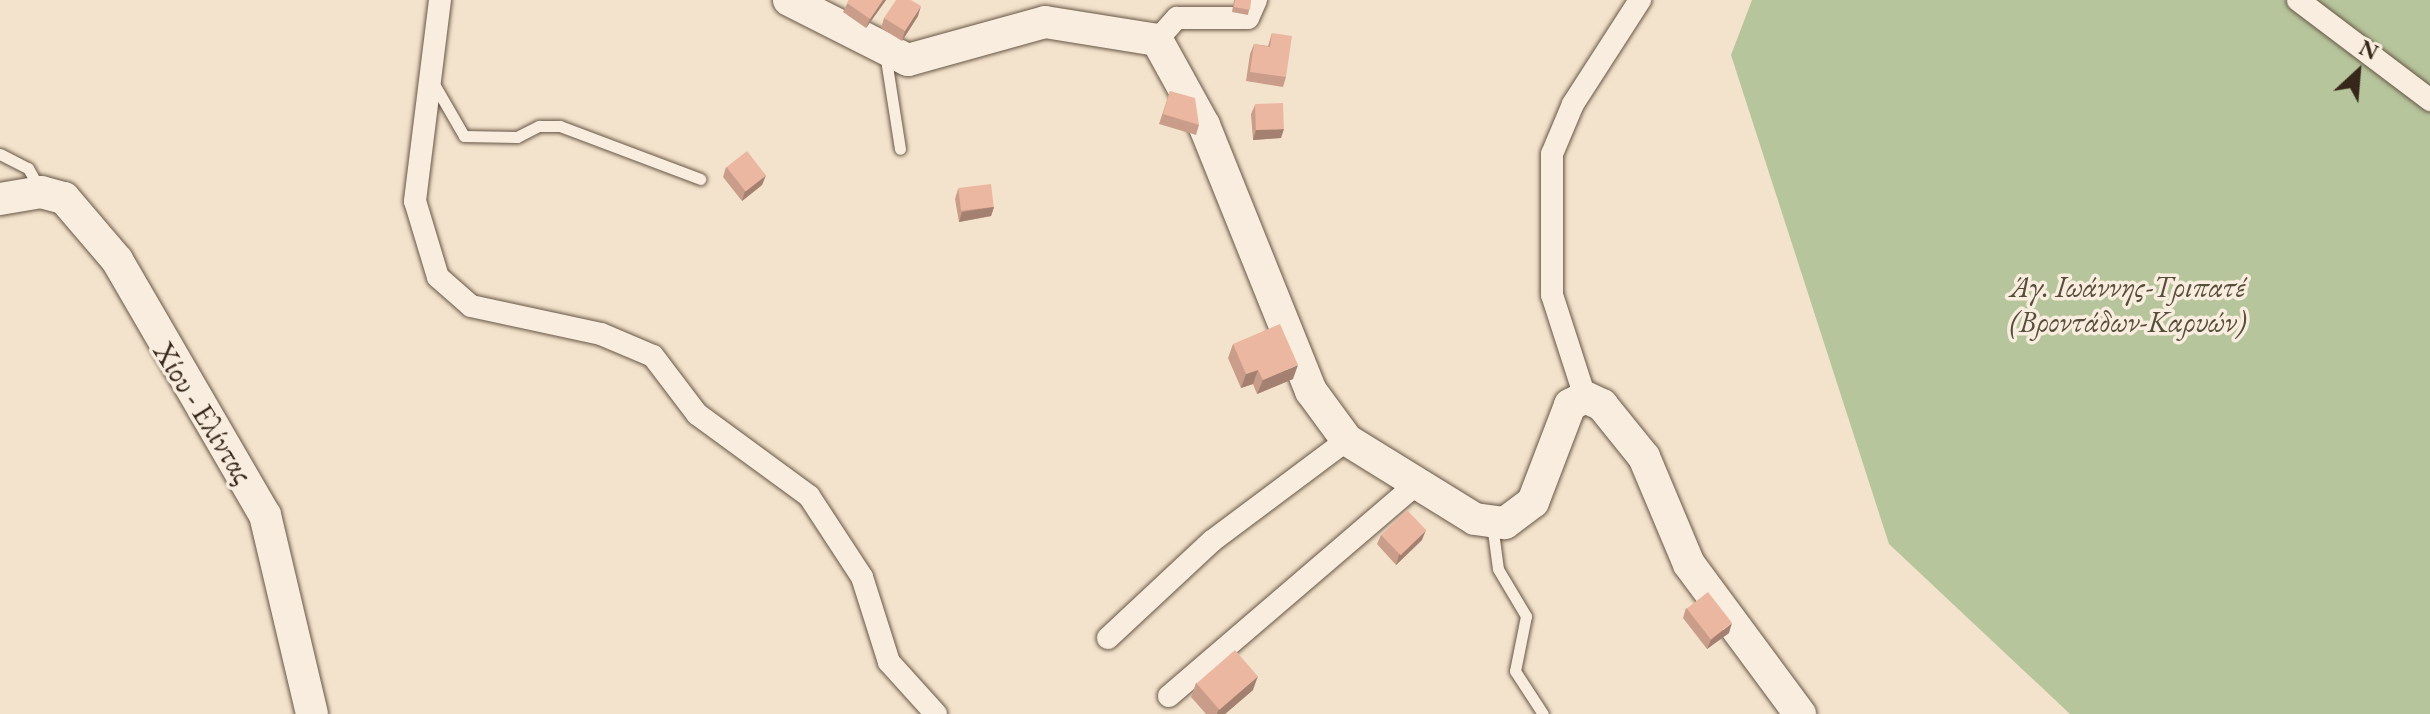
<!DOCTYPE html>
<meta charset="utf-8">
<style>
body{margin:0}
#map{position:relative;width:2430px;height:714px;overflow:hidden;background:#f4e3cc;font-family:"EB Garamond",serif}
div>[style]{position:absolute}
.green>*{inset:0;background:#b6c59c}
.roads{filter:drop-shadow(0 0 2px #665646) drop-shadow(0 0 2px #665646)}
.lane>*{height:11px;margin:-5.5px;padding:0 5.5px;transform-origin:5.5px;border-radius:5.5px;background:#f8edde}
.street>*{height:22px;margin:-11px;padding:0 11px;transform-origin:11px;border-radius:11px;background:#f8edde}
.secondary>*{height:32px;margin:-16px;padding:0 16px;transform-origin:16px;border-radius:16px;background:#f8edde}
.wall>*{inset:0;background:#ca9d8a}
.shaded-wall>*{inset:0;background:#a48071}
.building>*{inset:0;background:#ebb7a1;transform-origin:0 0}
span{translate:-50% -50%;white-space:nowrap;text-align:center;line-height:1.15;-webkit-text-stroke:7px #f8edde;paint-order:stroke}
.park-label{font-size:30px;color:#564e3a;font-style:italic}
.street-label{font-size:30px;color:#36271a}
.north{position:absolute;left:2318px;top:32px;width:80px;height:80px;-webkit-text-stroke:6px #f8edde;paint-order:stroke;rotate:26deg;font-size:22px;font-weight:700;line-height:32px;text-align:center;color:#36271a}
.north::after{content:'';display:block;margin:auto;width:28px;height:36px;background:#36271a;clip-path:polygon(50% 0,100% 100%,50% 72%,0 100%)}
</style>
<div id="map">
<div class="green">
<div style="clip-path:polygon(1752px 0,2430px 0,2430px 714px,2070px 714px,1889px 544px,1731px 55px)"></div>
</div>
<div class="roads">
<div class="lane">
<div style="left:885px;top:53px;width:97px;rotate:81.1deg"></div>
<div style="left:434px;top:84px;width:60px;rotate:60deg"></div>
<div style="left:464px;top:136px;width:53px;rotate:1.1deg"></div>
<div style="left:517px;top:137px;width:25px;rotate:-27deg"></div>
<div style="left:539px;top:126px;width:21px"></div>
<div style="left:560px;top:126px;width:150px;rotate:20.7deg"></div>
<div style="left:0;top:154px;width:31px;rotate:27deg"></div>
<div style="left:28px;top:168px;width:23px;rotate:61deg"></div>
<div style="left:1492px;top:524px;width:45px;rotate:82.4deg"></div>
<div style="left:1498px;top:569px;width:55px;rotate:59.2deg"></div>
<div style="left:1526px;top:616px;width:56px;rotate:101.3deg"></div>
<div style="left:1515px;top:671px;width:51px;rotate:56.9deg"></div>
</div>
<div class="street">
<div style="left:440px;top:0;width:203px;rotate:97.1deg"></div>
<div style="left:415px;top:201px;width:79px;rotate:73.2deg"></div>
<div style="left:438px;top:277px;width:44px;rotate:41.3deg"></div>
<div style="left:471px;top:306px;width:133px;rotate:12.2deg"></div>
<div style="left:601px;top:334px;width:56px;rotate:22.9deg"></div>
<div style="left:653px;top:356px;width:73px;rotate:52.8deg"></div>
<div style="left:697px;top:414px;width:139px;rotate:36.2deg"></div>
<div style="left:809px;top:496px;width:97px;rotate:56.8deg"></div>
<div style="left:862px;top:577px;width:89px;rotate:72.4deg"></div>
<div style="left:889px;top:662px;width:70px;rotate:47.9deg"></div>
<div style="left:2298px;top:0;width:166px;rotate:37.1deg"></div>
<div style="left:1157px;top:40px;width:30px;rotate:-48deg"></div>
<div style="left:1177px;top:18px;width:71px"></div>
<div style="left:1248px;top:18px;width:20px;rotate:-66deg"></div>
<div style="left:1585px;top:397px;width:107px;rotate:-107.9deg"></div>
<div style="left:1552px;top:295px;width:141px;rotate:-90deg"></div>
<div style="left:1552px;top:154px;width:54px;rotate:-67.2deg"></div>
<div style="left:1573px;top:104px;width:124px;rotate:-57.2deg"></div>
<div style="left:1108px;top:638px;width:142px;rotate:-43deg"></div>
<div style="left:1212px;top:541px;width:169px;rotate:-36.8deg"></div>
<div style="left:1169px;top:696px;width:326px;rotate:-40.6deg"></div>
</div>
<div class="secondary">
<div style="left:789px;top:0;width:133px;rotate:26.8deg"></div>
<div style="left:908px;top:60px;width:142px;rotate:-15.5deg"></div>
<div style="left:1045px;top:22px;width:113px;rotate:9.1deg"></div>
<div style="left:1157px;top:40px;width:97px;rotate:61.1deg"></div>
<div style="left:1204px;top:125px;width:287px;rotate:68.1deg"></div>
<div style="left:1311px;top:391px;width:61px;rotate:53.7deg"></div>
<div style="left:1347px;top:440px;width:150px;rotate:31.7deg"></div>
<div style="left:1475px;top:519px;width:30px;rotate:8deg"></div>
<div style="left:1505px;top:523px;width:35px;rotate:-37deg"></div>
<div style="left:1533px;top:502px;width:104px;rotate:-69.1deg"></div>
<div style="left:1570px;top:405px;width:17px;rotate:-28deg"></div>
<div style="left:1585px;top:397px;width:19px;rotate:25deg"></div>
<div style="left:1602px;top:405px;width:67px;rotate:51.1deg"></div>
<div style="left:1644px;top:457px;width:116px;rotate:67.2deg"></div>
<div style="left:1689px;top:564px;width:187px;rotate:53.5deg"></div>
<div style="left:0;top:199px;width:42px;rotate:-9.7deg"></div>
<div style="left:41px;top:192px;width:24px;rotate:15deg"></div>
<div style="left:64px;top:198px;width:82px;rotate:49.5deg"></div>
<div style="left:117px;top:260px;width:295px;rotate:59.9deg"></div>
<div style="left:265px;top:515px;width:204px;rotate:76.7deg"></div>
</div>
</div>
<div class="wall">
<div style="clip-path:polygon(849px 0,886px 0,866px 28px,843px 12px)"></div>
<div style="clip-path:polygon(1234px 0,1251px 0,1248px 15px,1232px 12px)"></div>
<div style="clip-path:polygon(918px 16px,902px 41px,881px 28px,884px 18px)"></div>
<div style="clip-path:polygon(1272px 33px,1286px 77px,1283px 87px,1246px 81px,1250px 54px,1254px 44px,1268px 46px)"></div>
<div style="clip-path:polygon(1170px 91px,1199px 125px,1196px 135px,1159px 124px)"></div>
<div style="clip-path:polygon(1255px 105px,1281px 138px,1253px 140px,1251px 114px)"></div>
<div style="clip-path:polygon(726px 167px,766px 175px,762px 185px,742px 201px,723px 177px)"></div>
<div style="clip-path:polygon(958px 189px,994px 207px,991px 216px,959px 222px,955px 199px)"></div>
<div style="clip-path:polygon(1233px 344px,1293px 379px,1257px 394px,1253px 384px,1241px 388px,1228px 358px)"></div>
<div style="clip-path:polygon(1381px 535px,1422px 540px,1396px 565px,1377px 544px)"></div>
<div style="clip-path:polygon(1686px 608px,1729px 633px,1707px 649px,1683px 618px)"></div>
<div style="clip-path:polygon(1196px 683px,1253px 690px,1225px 714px,1206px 714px,1191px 697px)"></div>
</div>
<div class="shaded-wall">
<div style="clip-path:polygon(883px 0,886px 0,866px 28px,870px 19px)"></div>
<div style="clip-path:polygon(921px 6px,918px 16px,902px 41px,905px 31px)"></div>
<div style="clip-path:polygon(1284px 129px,1281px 138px,1253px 140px,1256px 130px)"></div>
<div style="clip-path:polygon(766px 175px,762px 185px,742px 201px,745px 191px)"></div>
<div style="clip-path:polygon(994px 207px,991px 216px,959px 222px,962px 212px)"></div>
<div style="clip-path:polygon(1298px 365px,1293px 379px,1257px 394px,1263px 380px)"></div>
<div style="clip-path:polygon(1258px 370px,1253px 384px,1241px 388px,1246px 374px)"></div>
<div style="clip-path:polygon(1426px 530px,1422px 540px,1396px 565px,1399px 555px)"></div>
<div style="clip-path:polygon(1732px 623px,1729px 633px,1707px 649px,1711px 640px)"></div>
<div style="clip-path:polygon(1258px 676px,1253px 690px,1225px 714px,1217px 714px,1219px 709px)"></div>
</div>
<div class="building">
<div style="clip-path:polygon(849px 0,883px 0,870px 19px,847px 3px)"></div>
<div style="clip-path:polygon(896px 0,911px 0,921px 6px,905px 31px,884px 18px)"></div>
<div style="clip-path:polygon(1235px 0,1251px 0,1250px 10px,1234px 7px)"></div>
<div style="clip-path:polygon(1272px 33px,1292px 36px,1286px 77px,1250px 72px,1254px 44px,1270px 47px)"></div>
<div style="clip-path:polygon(1170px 91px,1195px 98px,1199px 125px,1163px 114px)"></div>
<div style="left:1283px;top:103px;width:26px;height:28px;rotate:88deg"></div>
<div style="left:747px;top:151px;width:31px;height:26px;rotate:52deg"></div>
<div style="left:991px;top:184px;width:23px;height:33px;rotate:83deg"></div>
<div style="clip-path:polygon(1280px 324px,1298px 365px,1263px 380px,1258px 370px,1246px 374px,1233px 344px)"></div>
<div style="left:1407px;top:510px;width:28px;height:36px;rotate:46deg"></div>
<div style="left:1708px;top:592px;width:39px;height:27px;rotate:52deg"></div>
<div style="left:1235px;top:650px;width:35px;height:51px;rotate:49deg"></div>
</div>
<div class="park-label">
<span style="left:2128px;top:304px">Άγ. Ιωάννης-Τριπατέ<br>(Βροντάδων-Καρυών)</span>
</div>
<div class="street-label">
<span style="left:203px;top:413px;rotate:58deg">Χίου - Ελίντας</span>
</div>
<div class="north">N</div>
</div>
